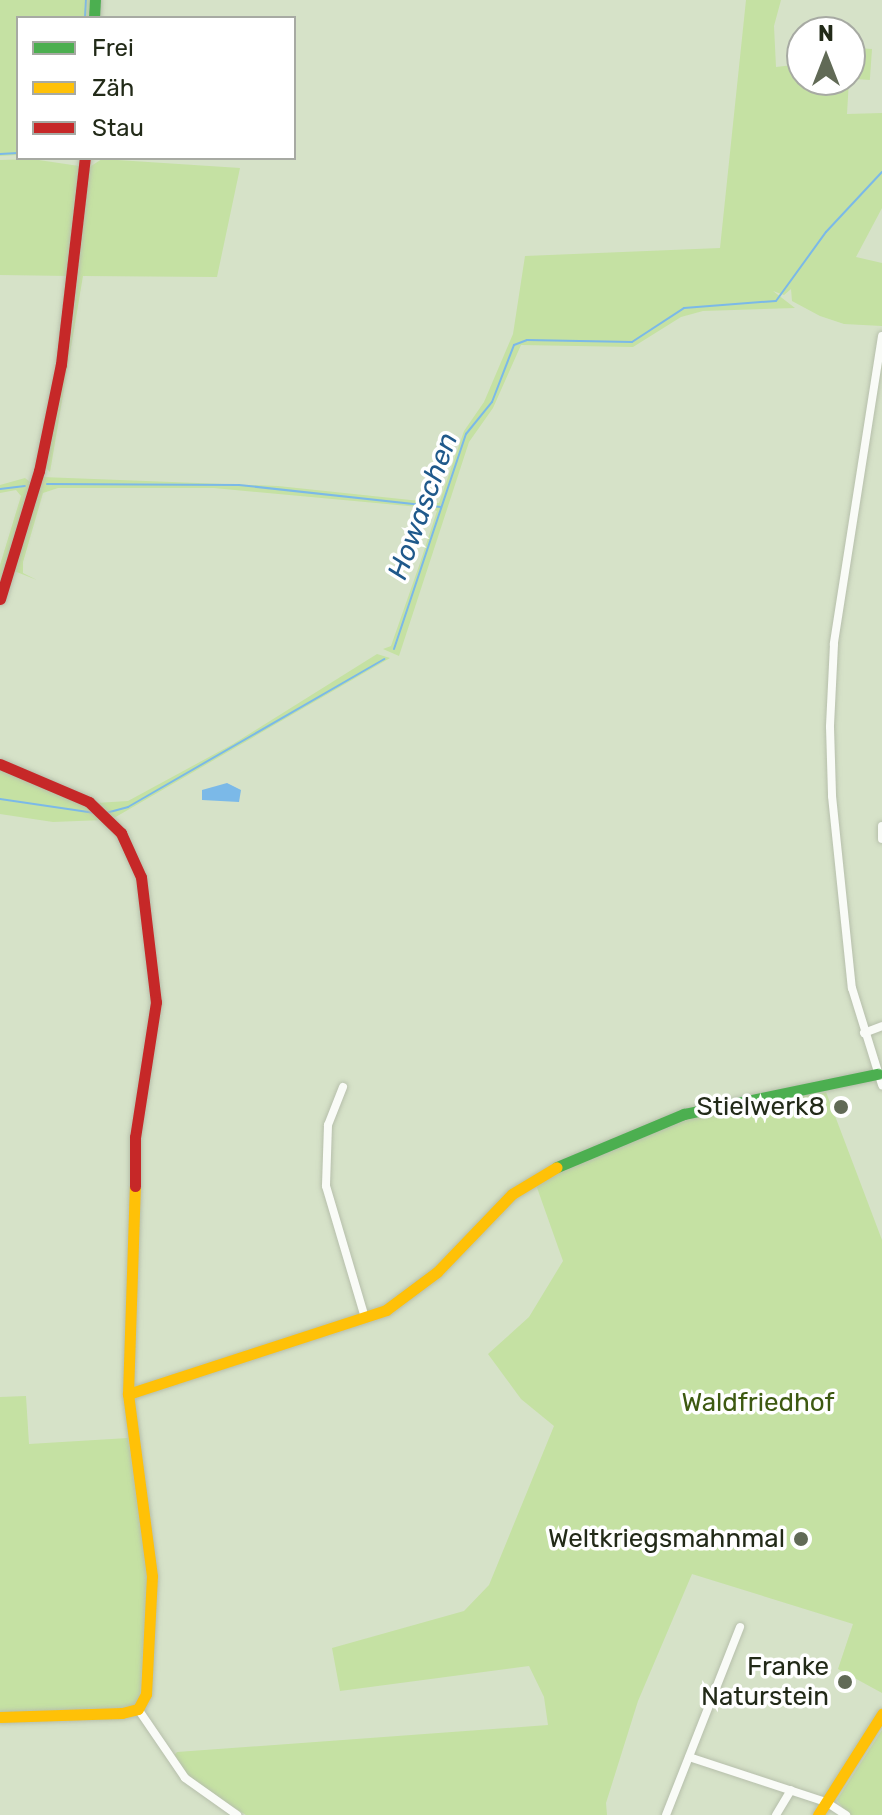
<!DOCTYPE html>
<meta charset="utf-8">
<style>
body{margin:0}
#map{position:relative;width:882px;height:1815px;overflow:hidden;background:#d6e2c8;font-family:Rubik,sans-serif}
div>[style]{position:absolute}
.green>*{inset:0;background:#c5e1a3;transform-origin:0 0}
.water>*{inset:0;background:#7bb9e8}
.stream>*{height:2px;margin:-1px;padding:0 1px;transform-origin:1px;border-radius:1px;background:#7bb9e8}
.roads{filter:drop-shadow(0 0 2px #b6bfab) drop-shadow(0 0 2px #b6bfab)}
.street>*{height:8px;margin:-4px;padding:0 4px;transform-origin:4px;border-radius:4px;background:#f9fbf7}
.fast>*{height:11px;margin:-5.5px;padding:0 5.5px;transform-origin:5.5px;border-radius:5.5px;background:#4caf50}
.slow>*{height:11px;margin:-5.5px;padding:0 5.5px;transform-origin:5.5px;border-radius:5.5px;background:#ffc107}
.jam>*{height:11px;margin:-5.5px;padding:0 5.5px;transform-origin:5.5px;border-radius:5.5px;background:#c62828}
.dots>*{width:22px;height:22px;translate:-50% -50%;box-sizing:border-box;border:4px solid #fff;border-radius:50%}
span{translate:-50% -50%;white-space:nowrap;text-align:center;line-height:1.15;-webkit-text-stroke:7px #fff;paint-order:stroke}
.poi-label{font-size:26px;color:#222a18}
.right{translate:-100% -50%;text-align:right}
.park-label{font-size:26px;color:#3d5911}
.water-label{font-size:28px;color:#1f598b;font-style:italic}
.legend{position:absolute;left:16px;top:16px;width:280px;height:144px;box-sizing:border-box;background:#fff;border:2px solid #a7aaa3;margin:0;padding:10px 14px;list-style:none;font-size:24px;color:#222a18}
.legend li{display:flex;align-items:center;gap:16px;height:40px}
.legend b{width:40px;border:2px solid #a7aaa3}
.north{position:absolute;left:786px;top:16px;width:80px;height:80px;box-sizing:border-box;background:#fff;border:2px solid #a7aaa3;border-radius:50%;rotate:0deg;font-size:22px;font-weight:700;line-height:32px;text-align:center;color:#222a18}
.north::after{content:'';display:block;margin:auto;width:28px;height:36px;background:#616a56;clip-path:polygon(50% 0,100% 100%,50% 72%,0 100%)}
</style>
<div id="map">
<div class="green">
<div style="clip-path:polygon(0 0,90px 0,88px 18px,18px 18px,18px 155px,0 156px)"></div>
<div style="clip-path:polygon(746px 0,781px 0,774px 26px,776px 67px,802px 64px,802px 80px,849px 80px,847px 114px,882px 113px,882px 208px,856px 257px,882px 263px,882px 326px,844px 324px,820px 316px,792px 301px,791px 289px,784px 295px,773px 291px,795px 308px,703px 311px,681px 317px,633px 347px,521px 345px,493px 408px,469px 442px,399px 656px,383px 649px,391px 646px,420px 563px,437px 511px,430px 508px,214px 488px,58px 488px,43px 493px,23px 562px,23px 573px,37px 580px,14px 571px,42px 477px,278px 486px,439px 503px,464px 431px,484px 402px,513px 334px,525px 256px,720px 248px)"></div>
<div style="left:872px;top:49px;width:31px;height:22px;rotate:94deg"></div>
<div style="clip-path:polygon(32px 159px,79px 166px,69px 276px,0 275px,0 160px)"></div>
<div style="clip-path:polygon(102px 159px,240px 168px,217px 277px,83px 276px,50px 472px,45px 467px,73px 325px,88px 168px)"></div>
<div style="clip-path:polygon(25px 478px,30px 482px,0 583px,0 565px,21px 496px,16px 490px,0 493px,0 485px)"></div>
<div style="clip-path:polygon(377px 654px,390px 658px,114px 818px,96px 803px,128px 801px,233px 744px)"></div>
<div style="clip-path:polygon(0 767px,90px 807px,103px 820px,53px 822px,0 814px)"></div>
<div style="clip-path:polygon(826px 1092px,882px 1240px,882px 1693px,838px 1669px,853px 1624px,692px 1574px,638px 1701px,606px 1803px,607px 1815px,246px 1815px,191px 1781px,173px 1757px,177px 1752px,548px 1725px,544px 1697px,529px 1666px,340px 1691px,332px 1648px,464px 1611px,489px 1585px,554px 1426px,521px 1399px,488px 1354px,529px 1317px,563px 1261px,535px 1182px,674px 1119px)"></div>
<div style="clip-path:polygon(26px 1396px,29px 1444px,128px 1438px,148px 1574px,140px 1701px,129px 1708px,0 1713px,0 1397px)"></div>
<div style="clip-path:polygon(882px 1730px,882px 1815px,848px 1815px,837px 1800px)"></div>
</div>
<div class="water">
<div style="clip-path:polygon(227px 783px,241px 790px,239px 802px,202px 800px,202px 790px)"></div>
</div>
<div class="stream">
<div style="left:85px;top:18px;width:18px;rotate:-87deg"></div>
<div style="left:0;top:154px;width:18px;rotate:-3deg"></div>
<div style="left:47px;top:484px;width:192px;rotate:0.3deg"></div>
<div style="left:239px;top:485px;width:203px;rotate:6.2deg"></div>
<div style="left:0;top:489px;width:25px;rotate:-7deg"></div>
<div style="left:394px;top:649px;width:227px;rotate:-71.5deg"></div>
<div style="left:466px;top:434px;width:41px;rotate:-50.9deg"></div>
<div style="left:492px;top:402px;width:61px;rotate:-68.9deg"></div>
<div style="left:514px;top:345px;width:14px;rotate:-21deg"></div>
<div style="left:527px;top:340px;width:105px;rotate:1.1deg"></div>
<div style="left:632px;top:342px;width:62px;rotate:-33.2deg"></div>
<div style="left:684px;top:308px;width:92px;rotate:-4.4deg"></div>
<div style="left:776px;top:301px;width:85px;rotate:-54.1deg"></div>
<div style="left:826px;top:232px;width:82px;rotate:-47deg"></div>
<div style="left:0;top:799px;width:96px;rotate:8.4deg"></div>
<div style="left:106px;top:813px;width:23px;rotate:-15deg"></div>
<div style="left:128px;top:807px;width:296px;rotate:-30deg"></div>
</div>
<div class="roads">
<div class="street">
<div style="left:882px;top:336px;width:312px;rotate:98.9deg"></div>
<div style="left:834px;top:644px;width:83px;rotate:92.8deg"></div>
<div style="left:830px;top:727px;width:69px;rotate:88.3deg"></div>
<div style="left:832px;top:796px;width:193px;rotate:84.1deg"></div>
<div style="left:852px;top:988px;width:102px;rotate:72.8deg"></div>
<div style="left:882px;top:826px;width:13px;rotate:90deg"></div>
<div style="left:864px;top:1033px;width:19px;rotate:-21deg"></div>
<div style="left:343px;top:1087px;width:41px;rotate:111.5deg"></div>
<div style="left:328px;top:1125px;width:61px;rotate:91.9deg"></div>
<div style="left:326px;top:1186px;width:138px;rotate:73.5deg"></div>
<div style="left:138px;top:1709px;width:83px;rotate:55.7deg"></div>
<div style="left:185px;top:1778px;width:64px;rotate:35.4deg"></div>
<div style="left:689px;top:1757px;width:144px;rotate:18.2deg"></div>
<div style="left:826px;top:1802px;width:24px;rotate:33deg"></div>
<div style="left:666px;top:1815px;width:202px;rotate:-68.5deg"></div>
<div style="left:776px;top:1815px;width:29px;rotate:-59deg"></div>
</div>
<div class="fast">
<div style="left:94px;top:18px;width:18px;rotate:-87deg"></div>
<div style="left:557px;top:1167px;width:138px;rotate:-22.7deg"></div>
<div style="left:684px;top:1114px;width:198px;rotate:-11.7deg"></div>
</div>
<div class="slow">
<div style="left:128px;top:1394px;width:271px;rotate:-18deg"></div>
<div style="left:386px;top:1310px;width:64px;rotate:-36.7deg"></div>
<div style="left:437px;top:1272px;width:108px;rotate:-46.1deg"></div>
<div style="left:512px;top:1194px;width:52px;rotate:-31deg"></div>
<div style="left:0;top:1717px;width:122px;rotate:-1.9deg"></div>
<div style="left:122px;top:1713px;width:16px;rotate:-14deg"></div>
<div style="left:138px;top:1709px;width:17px;rotate:-62deg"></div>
<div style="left:146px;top:1694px;width:118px;rotate:-87.1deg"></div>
<div style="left:152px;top:1576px;width:184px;rotate:-97.5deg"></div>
<div style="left:128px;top:1394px;width:208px;rotate:-88.1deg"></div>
<div style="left:818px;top:1815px;width:120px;rotate:-57.6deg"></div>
</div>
<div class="jam">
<div style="left:0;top:599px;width:134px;rotate:-73.1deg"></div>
<div style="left:39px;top:471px;width:109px;rotate:-78.4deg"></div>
<div style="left:61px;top:364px;width:207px;rotate:-83.4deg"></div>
<div style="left:0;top:764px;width:97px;rotate:23.1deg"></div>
<div style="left:89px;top:802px;width:45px;rotate:44.1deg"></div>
<div style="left:121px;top:833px;width:48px;rotate:65.6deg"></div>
<div style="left:141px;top:877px;width:126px;rotate:83.2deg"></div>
<div style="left:156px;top:1002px;width:137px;rotate:98.8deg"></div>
<div style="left:135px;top:1137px;width:49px;rotate:90deg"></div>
</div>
</div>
<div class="dots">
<div style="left:841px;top:1107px;background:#616a56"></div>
<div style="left:801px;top:1539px;background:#616a56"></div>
<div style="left:845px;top:1682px;background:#616a56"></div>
</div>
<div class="poi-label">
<span class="right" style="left:825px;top:1107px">Stielwerk8</span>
<span class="right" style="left:785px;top:1539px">Weltkriegsmahnmal</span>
<span class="right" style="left:829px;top:1682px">Franke<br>Naturstein</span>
</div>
<div class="park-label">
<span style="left:758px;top:1403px">Waldfriedhof</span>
</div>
<div class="water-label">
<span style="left:423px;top:506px;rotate:-70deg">Howaschen</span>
</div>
<ul class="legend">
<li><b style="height:10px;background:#4caf50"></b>Frei</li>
<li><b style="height:10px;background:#ffc107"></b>Zäh</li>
<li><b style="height:10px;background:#c62828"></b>Stau</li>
</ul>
<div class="north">N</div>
</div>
